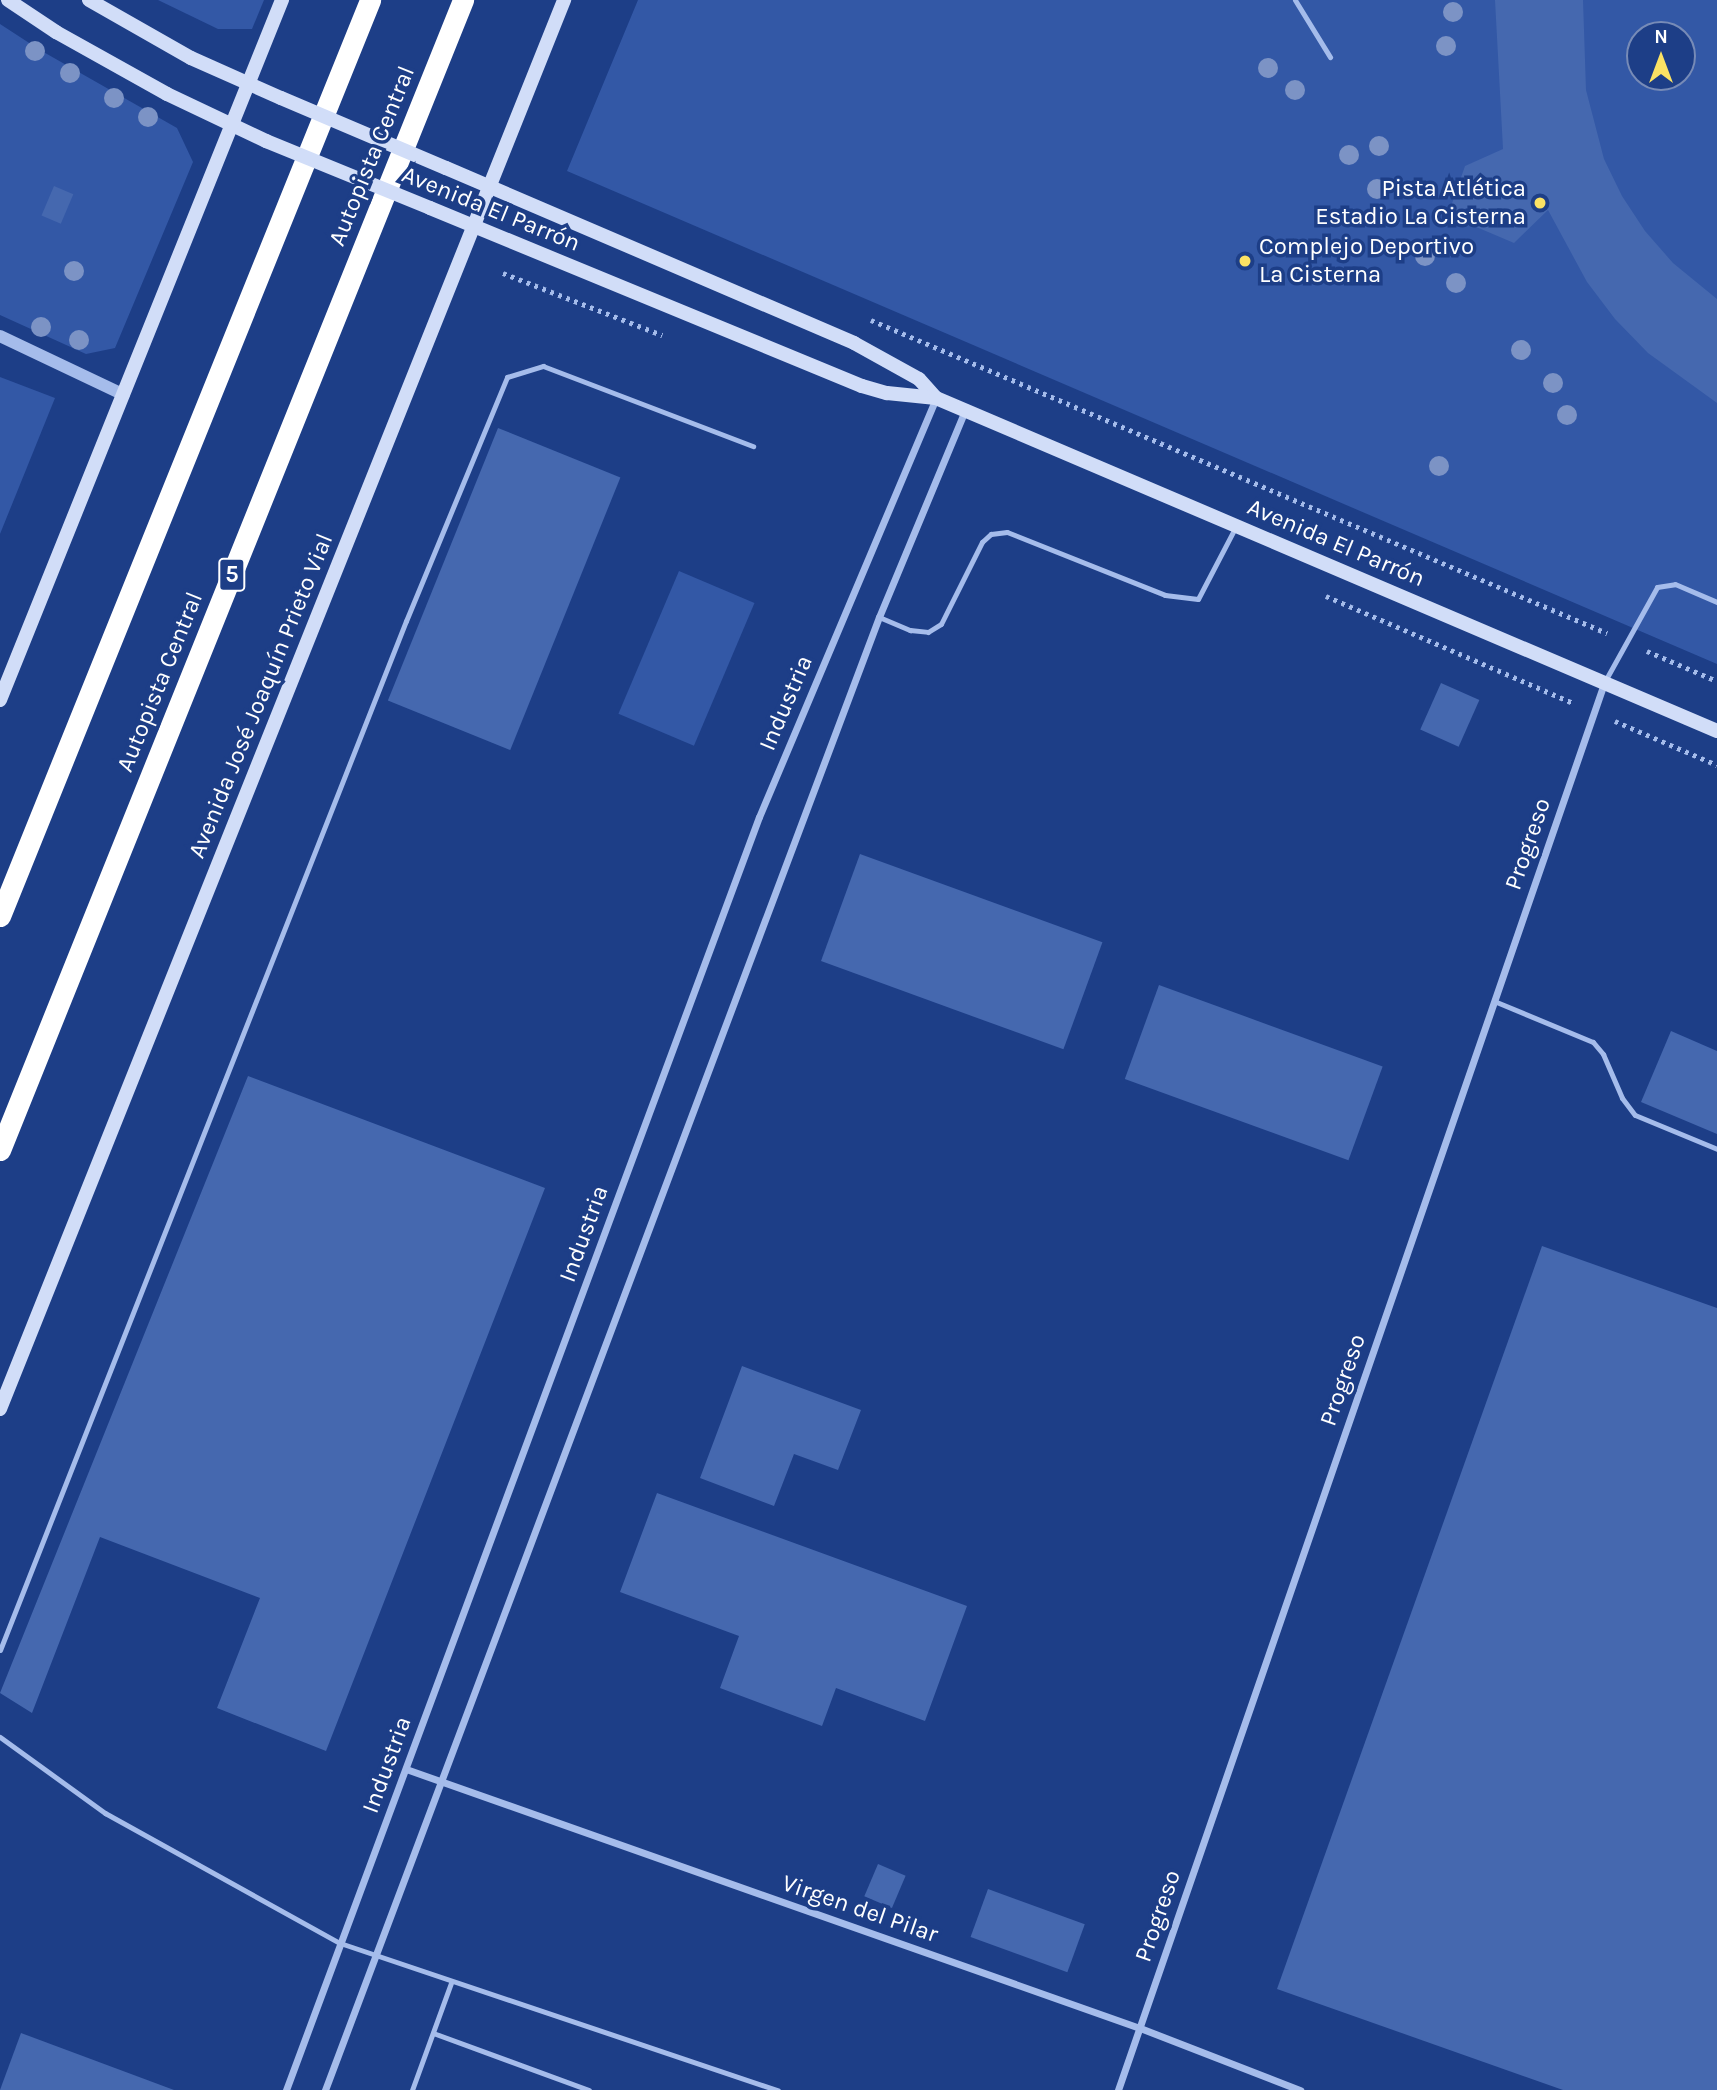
<!DOCTYPE html>
<meta charset="utf-8">
<style>
body{margin:0}
#map{position:relative;width:1717px;height:2090px;overflow:hidden;background:#1d3e87;font-family:Karla,sans-serif}
div>[style]{position:absolute}
.green>*{inset:0;background:#3358a6;transform-origin:0 0}
.building>*{inset:0;background:#4568af;transform-origin:0 0}
.path>*{height:4.5px;margin-top:-2.25px;transform-origin:0;background:repeating-linear-gradient(90deg,#a5bceb 0 3.5px,transparent 0 8.5px)}
.service>*{height:5px;margin:-2.5px;padding:0 2.5px;transform-origin:2.5px;border-radius:2.5px;background:#a5bceb}
.minor>*{height:7px;margin:-3.5px;padding:0 3.5px;transform-origin:3.5px;border-radius:3.5px;background:#a5bceb}
.tertiary>*{height:12px;margin:-6px;padding:0 6px;transform-origin:6px;border-radius:6px;background:#a5bceb}
.secondary>*{height:14px;margin:-7px;padding:0 7px;transform-origin:7px;border-radius:7px;background:#d1ddf8}
.motorway>*{height:21px;margin:-10.5px;padding:0 10.5px;transform-origin:10.5px;border-radius:10.5px;background:#fff}
.secondary-bridge>*{height:14px;margin:-7px;padding:0 7px;transform-origin:7px;border-radius:7px;background:#d1ddf8}
.trees>*{width:20px;height:20px;margin:-10px;border-radius:50%;background:#7c93c5}
.dots>*{width:19px;height:19px;translate:-50% -50%;box-sizing:border-box;border:4px solid #1d3e87;border-radius:50%}
span{translate:-50% -50%;white-space:nowrap;text-align:center;line-height:1.15;-webkit-text-stroke:7px #1d3e87;paint-order:stroke}
.shield-label span{padding:2px 5px;background:#1d3e87;border:2px solid;border-radius:5px;-webkit-text-stroke-width:0}
.shield-label{font-size:23px;color:#fff;font-weight:700}
.street-label{font-size:24px;color:#fff}
.poi-label{font-size:24px;color:#fff}
.right{translate:-100% -50%;text-align:right}
.left{translate:0 -50%;text-align:left}
.north{position:absolute;left:1626px;top:21px;width:70px;height:70px;box-sizing:border-box;background:#1d3e87;border:2px solid #778bb7;border-radius:50%;rotate:0deg;font-size:19px;font-weight:700;line-height:28px;text-align:center;color:#fff}
.north::after{content:'';display:block;margin:auto;width:24px;height:32px;background:#fbe264;clip-path:polygon(50% 0,100% 100%,50% 72%,0 100%)}
</style>
<div id="map">
<div class="green">
<div style="clip-path:polygon(158px 0,264px 0,252px 29px,218px 29px)"></div>
<div style="clip-path:polygon(evenodd,638px 0,1717px 0,1717px 664px,567px 171px,638px 0,1640px 35px,1682px 35px,1682px 77px,1640px 77px,1640px 35px)"></div>
<div style="clip-path:polygon(0 24px,40px 50px,177px 128px,193px 162px,115px 348px,86px 354px,0 315px)"></div>
<div style="clip-path:polygon(0 377px,55px 398px,0 534px)"></div>
<div style="left:679px;top:571px;width:82px;height:155px;rotate:23deg"></div>
</div>
<div class="building">
<div style="clip-path:polygon(1495px 0,1583px 0,1586px 90px,1604px 159px,1622px 196px,1645px 231px,1673px 263px,1717px 299px,1717px 403px,1648px 353px,1615px 319px,1587px 282px,1548px 210px,1514px 243px,1448px 215px,1465px 166px,1503px 149px)"></div>
<div style="left:54px;top:186px;width:21px;height:32px;rotate:23deg"></div>
<div style="left:498px;top:428px;width:132px;height:294px;rotate:22deg"></div>
<div style="left:1441px;top:683px;width:42px;height:51px;rotate:24deg"></div>
<div style="left:860px;top:854px;width:258px;height:114px;rotate:20deg"></div>
<div style="left:1159px;top:985px;width:238px;height:100px;rotate:20deg"></div>
<div style="clip-path:polygon(1671px 1031px,1717px 1051px,1717px 1134px,1641px 1102px)"></div>
<div style="clip-path:polygon(248px 1076px,545px 1188px,326px 1751px,217px 1708px,260px 1598px,100px 1537px,32px 1713px,0 1693px)"></div>
<div style="clip-path:polygon(1542px 1246px,1717px 1308px,1717px 2090px,1563px 2090px,1277px 1989px)"></div>
<div style="clip-path:polygon(742px 1366px,861px 1410px,838px 1470px,794px 1454px,774px 1506px,700px 1478px)"></div>
<div style="clip-path:polygon(657px 1493px,967px 1606px,925px 1721px,836px 1688px,822px 1726px,720px 1688px,739px 1636px,620px 1592px)"></div>
<div style="left:878px;top:1864px;width:30px;height:35px;rotate:23deg"></div>
<div style="left:988px;top:1889px;width:103px;height:51px;rotate:20deg"></div>
<div style="clip-path:polygon(21px 2033px,174px 2090px,0 2090px)"></div>
</div>
<div class="path">
<div style="left:503px;top:273px;width:171px;rotate:21.3deg"></div>
<div style="left:871px;top:320px;width:800px;rotate:23.04deg"></div>
<div style="left:1326px;top:596px;width:271px;rotate:23.4deg"></div>
<div style="left:1647px;top:651px;width:76px;rotate:23.2deg"></div>
<div style="left:1615px;top:721px;width:111px;rotate:23.3deg"></div>
</div>
<div class="service">
<div style="left:1295px;top:0;width:67px;rotate:58.4deg"></div>
<div style="left:879px;top:617px;width:34px;rotate:23deg"></div>
<div style="left:910px;top:630px;width:18px;rotate:6deg"></div>
<div style="left:928px;top:632px;width:15px;rotate:-32deg"></div>
<div style="left:941px;top:624px;width:92px;rotate:-63.4deg"></div>
<div style="left:982px;top:542px;width:12px;rotate:-42deg"></div>
<div style="left:991px;top:534px;width:16px;rotate:-7deg"></div>
<div style="left:1007px;top:532px;width:170px;rotate:21.7deg"></div>
<div style="left:1165px;top:595px;width:33px;rotate:7deg"></div>
<div style="left:1198px;top:599px;width:80px;rotate:-62.5deg"></div>
<div style="left:1605px;top:681px;width:107px;rotate:-61deg"></div>
<div style="left:1657px;top:587px;width:18px;rotate:-9deg"></div>
<div style="left:1675px;top:584px;width:46px;rotate:23.2deg"></div>
<div style="left:1494px;top:1001px;width:107px;rotate:22.5deg"></div>
<div style="left:1593px;top:1042px;width:16px;rotate:50deg"></div>
<div style="left:1603px;top:1054px;width:48px;rotate:66.6deg"></div>
<div style="left:1622px;top:1098px;width:21px;rotate:53deg"></div>
<div style="left:1635px;top:1115px;width:89px;rotate:22.5deg"></div>
<div style="left:0;top:1650px;width:1106px;rotate:-68.47deg"></div>
<div style="left:406px;top:621px;width:264px;rotate:-67.5deg"></div>
<div style="left:507px;top:377px;width:38px;rotate:-17deg"></div>
<div style="left:543px;top:366px;width:225px;rotate:20.9deg"></div>
<div style="left:0;top:1737px;width:130px;rotate:35.9deg"></div>
<div style="left:105px;top:1813px;width:269px;rotate:29deg"></div>
<div style="left:340px;top:1943px;width:462px;rotate:18.6deg"></div>
<div style="left:433px;top:2033px;width:166px;rotate:20.1deg"></div>
<div style="left:412px;top:2090px;width:114px;rotate:-70deg"></div>
</div>
<div class="minor">
<div style="left:406px;top:1769px;width:778px;rotate:19.44deg"></div>
<div style="left:1140px;top:2028px;width:172px;rotate:21.2deg"></div>
<div style="left:286px;top:2090px;width:1358px;rotate:-69.62deg"></div>
<div style="left:759px;top:817px;width:455px;rotate:-67.1deg"></div>
<div style="left:325px;top:2090px;width:1574px;rotate:-69.39deg"></div>
<div style="left:879px;top:617px;width:224px;rotate:-67.4deg"></div>
<div style="left:1118px;top:2090px;width:1489px;rotate:-70.94deg"></div>
</div>
<div class="tertiary">
<div style="left:0;top:336px;width:137px;rotate:25.4deg"></div>
</div>
<div class="secondary">
<div style="left:8px;top:0;width:58px;rotate:33.7deg"></div>
<div style="left:56px;top:32px;width:127px;rotate:29.2deg"></div>
<div style="left:167px;top:94px;width:110px;rotate:25.4deg"></div>
<div style="left:89px;top:0;width:117px;rotate:29.6deg"></div>
<div style="left:191px;top:58px;width:98px;rotate:24deg"></div>
<div style="left:446px;top:168px;width:444px;rotate:23.2deg"></div>
<div style="left:854px;top:343px;width:74px;rotate:29deg"></div>
<div style="left:919px;top:379px;width:25px;rotate:48deg"></div>
<div style="left:430px;top:208px;width:467px;rotate:22.4deg"></div>
<div style="left:862px;top:386px;width:26px;rotate:16deg"></div>
<div style="left:887px;top:393px;width:49px;rotate:5.8deg"></div>
<div style="left:936px;top:398px;width:849px;rotate:23.09deg"></div>
<div style="left:0;top:700px;width:755px;rotate:-68.06deg"></div>
<div style="left:0;top:1409px;width:1518px;rotate:-68.18deg"></div>
</div>
<div class="motorway">
<div style="left:0;top:916px;width:988px;rotate:-68deg"></div>
<div style="left:0;top:1150px;width:1240px;rotate:-68.07deg"></div>
</div>
<div class="secondary-bridge">
<div style="left:281px;top:98px;width:179px;rotate:23deg"></div>
<div style="left:266px;top:141px;width:177px;rotate:22.2deg"></div>
</div>
<div class="trees">
<div style="left:1453px;top:12px"></div>
<div style="left:1446px;top:46px"></div>
<div style="left:35px;top:51px"></div>
<div style="left:1268px;top:68px"></div>
<div style="left:70px;top:73px"></div>
<div style="left:1295px;top:90px"></div>
<div style="left:114px;top:98px"></div>
<div style="left:148px;top:117px"></div>
<div style="left:1379px;top:146px"></div>
<div style="left:1349px;top:155px"></div>
<div style="left:1377px;top:189px"></div>
<div style="left:1425px;top:256px"></div>
<div style="left:74px;top:271px"></div>
<div style="left:1456px;top:283px"></div>
<div style="left:41px;top:327px"></div>
<div style="left:79px;top:340px"></div>
<div style="left:1521px;top:350px"></div>
<div style="left:1553px;top:383px"></div>
<div style="left:1567px;top:415px"></div>
<div style="left:1439px;top:466px"></div>
</div>
<div class="dots">
<div style="left:1540px;top:203px;background:#fbe264"></div>
<div style="left:1245px;top:261px;background:#fbe264"></div>
</div>
<div class="shield-label">
<span style="left:232px;top:575px">5</span>
</div>
<div class="street-label">
<span style="left:372px;top:156px;rotate:-68deg">Autopista Central</span>
<span style="left:491px;top:209px;rotate:22deg">Avenida El Parrón</span>
<span style="left:1336px;top:543px;rotate:23deg">Avenida El Parrón</span>
<span style="left:160px;top:682px;rotate:-68deg">Autopista Central</span>
<span style="left:261px;top:696px;rotate:-68deg">Avenida José Joaquín Prieto Vial</span>
<span style="left:786px;top:703px;rotate:-67deg">Industria</span>
<span style="left:1528px;top:844px;rotate:-71deg">Progreso</span>
<span style="left:584px;top:1234px;rotate:-70deg">Industria</span>
<span style="left:1343px;top:1380px;rotate:-71deg">Progreso</span>
<span style="left:387px;top:1765px;rotate:-70deg">Industria</span>
<span style="left:860px;top:1909px;rotate:19deg">Virgen del Pilar</span>
<span style="left:1158px;top:1916px;rotate:-71deg">Progreso</span>
</div>
<div class="poi-label">
<span class="right" style="left:1526px;top:203px">Pista Atlética<br>Estadio La Cisterna</span>
<span class="left" style="left:1259px;top:261px">Complejo Deportivo<br>La Cisterna</span>
</div>
<div class="north">N</div>
</div>
